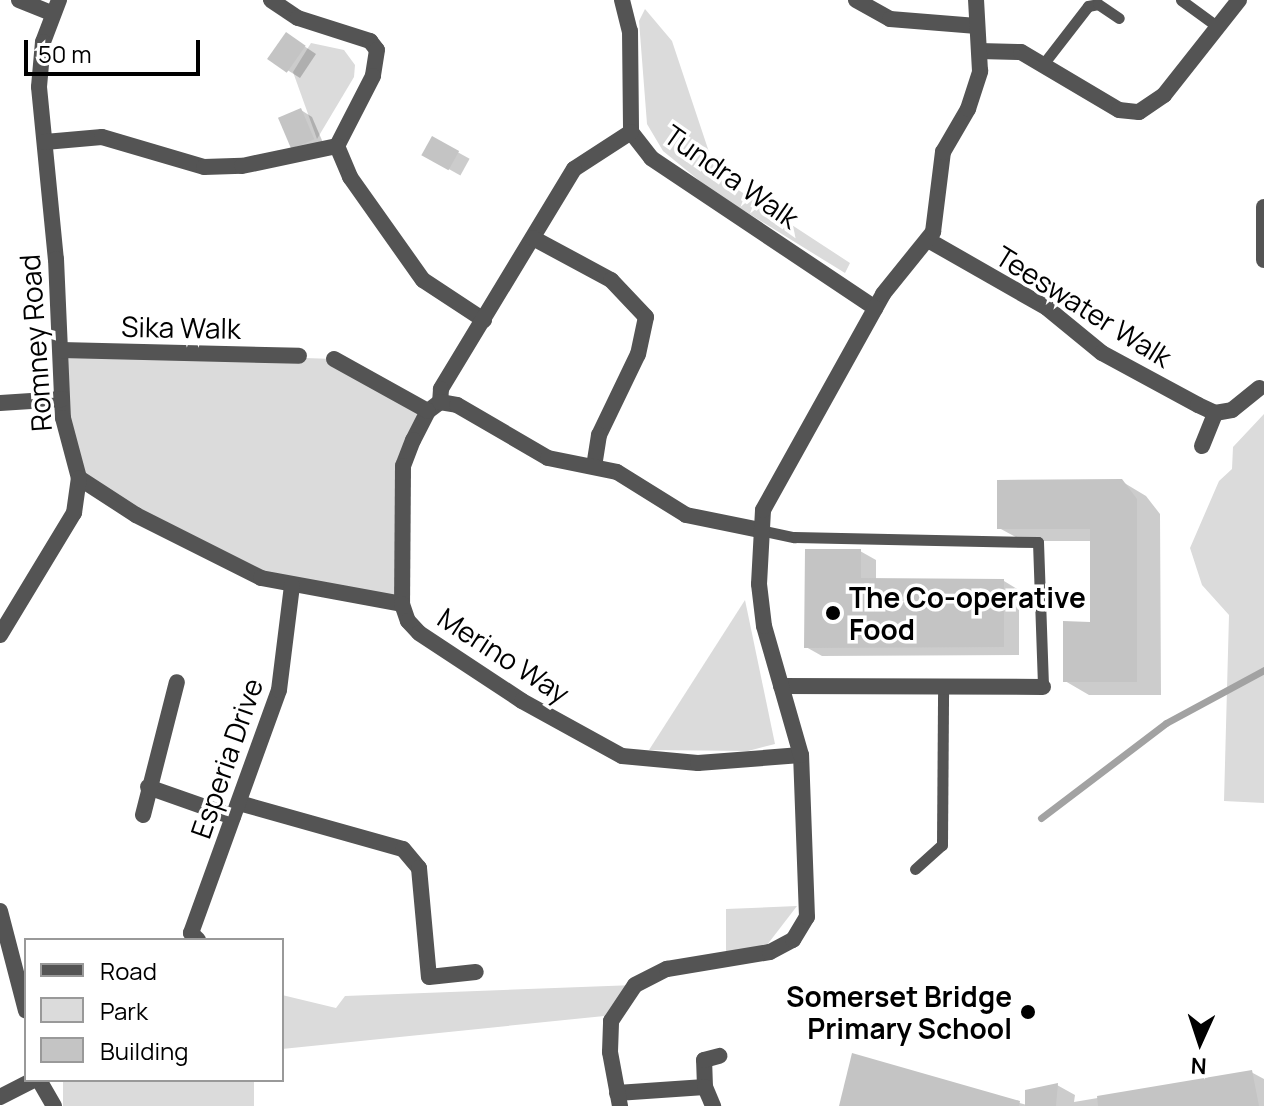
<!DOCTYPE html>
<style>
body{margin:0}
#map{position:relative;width:1264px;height:1106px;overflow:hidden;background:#fff;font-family:Manrope,sans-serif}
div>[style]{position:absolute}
.green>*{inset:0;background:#dbdbdb;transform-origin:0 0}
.shadow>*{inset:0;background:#0003;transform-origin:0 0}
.stream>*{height:7px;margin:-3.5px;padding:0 3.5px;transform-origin:3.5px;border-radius:3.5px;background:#a2a2a2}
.building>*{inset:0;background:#c4c4c4;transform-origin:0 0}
.lane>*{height:11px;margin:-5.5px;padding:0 5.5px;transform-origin:5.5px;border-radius:5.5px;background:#545454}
.street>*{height:16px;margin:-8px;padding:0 8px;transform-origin:8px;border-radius:8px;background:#545454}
.dots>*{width:22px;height:22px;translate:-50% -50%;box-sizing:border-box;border:4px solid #fff;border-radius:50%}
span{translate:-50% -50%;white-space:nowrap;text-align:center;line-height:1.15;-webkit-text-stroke:7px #fff;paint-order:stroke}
.street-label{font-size:28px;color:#000}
.poi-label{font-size:28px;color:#000;font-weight:700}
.left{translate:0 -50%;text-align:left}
.right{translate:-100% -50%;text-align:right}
.legend{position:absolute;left:24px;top:938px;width:260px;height:144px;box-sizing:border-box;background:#fff;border:2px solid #999;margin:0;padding:10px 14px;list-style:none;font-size:24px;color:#000}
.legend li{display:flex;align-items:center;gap:16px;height:40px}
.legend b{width:40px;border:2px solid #999}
.north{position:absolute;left:1160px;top:1002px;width:80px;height:80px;-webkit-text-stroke:6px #fff;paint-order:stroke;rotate:183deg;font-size:22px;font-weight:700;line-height:32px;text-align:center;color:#000}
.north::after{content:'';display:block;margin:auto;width:28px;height:36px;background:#000;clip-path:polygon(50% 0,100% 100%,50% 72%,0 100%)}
.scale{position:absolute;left:24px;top:40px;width:176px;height:36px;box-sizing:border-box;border:4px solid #000;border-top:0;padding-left:10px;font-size:24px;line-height:28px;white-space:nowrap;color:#000;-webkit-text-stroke:6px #fff;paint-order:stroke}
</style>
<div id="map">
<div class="green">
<div style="clip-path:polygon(645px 9px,672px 41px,717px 176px,850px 263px,845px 273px,712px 191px,663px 151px,647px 124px,639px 21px)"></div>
<div style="clip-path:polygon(311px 43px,344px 50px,355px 65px,354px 77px,317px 139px,293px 72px)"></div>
<div style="clip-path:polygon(61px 350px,334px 359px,428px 411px,403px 466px,402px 604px,292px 586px,79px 478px)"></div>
<div style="clip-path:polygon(1264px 414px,1264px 803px,1224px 801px,1229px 615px,1202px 585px,1190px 548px,1219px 481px,1232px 469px,1233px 447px)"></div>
<div style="clip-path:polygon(745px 600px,775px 744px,748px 751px,649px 750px)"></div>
<div style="clip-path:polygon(797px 906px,767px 945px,726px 953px,726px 909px)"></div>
<div style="clip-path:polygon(635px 985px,614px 1015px,282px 1049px,282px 995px,336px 1008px,345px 996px)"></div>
<div style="left:63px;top:1080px;width:191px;height:28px"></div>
</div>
<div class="shadow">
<div style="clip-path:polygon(298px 42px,316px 54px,300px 78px,270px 59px)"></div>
<div style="clip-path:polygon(301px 110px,312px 117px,324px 145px,303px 150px,291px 143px)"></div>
<div style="left:432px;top:138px;width:43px;height:19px;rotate:29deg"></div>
<div style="clip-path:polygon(1121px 481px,1146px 496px,1160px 514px,1161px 695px,1089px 695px,1065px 681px,1092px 624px,1092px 541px,1023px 541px,999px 528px)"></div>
<div style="clip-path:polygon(860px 551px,876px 560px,876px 580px,1004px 581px,1019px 590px,1019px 655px,822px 656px,806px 647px)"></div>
<div style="clip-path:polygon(854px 1056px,1027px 1105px,1057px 1085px,1075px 1095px,1074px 1102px,1251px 1072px,1264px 1079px,1264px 1106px,841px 1106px)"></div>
</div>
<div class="stream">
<div style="left:1041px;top:818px;width:157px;rotate:-37.2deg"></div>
<div style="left:1166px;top:723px;width:111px;rotate:-28.4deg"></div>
</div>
<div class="building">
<div style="left:286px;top:32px;width:24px;height:33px;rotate:35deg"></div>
<div style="left:301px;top:108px;width:34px;height:25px;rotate:67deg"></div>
<div style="left:432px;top:136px;width:31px;height:22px;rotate:29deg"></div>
<div style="clip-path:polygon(1122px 479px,1137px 499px,1137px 682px,1063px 682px,1063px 621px,1090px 622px,1090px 529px,997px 529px,997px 480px)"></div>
<div style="clip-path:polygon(805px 549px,861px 549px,861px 578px,1004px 579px,1004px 647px,804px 648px)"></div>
<div style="clip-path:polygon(852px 1053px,1020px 1101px,1019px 1106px,839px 1106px)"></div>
<div style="clip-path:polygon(1252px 1070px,1259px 1106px,1098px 1106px,1097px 1096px)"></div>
<div style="clip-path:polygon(1058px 1083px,1056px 1106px,1025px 1106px,1025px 1090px)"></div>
</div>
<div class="lane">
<div style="left:1181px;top:0;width:46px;rotate:36.1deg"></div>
<div style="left:1044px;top:63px;width:72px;rotate:-52.3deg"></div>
<div style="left:1088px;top:6px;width:10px;rotate:-11deg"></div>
<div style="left:1098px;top:4px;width:25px;rotate:34deg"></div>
<div style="left:760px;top:530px;width:35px;rotate:12deg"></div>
<div style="left:794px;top:537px;width:244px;rotate:1.2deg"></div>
<div style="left:1038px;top:542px;width:145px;rotate:88deg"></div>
<div style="left:915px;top:869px;width:36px;rotate:-42deg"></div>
<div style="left:942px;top:845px;width:160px;rotate:-89.6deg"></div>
</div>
<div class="street">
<div style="left:19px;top:0;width:35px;rotate:22deg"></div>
<div style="left:59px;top:0;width:45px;rotate:110.9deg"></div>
<div style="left:43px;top:42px;width:45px;rotate:95.1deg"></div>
<div style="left:39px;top:87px;width:173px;rotate:84.4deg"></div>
<div style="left:56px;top:259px;width:159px;rotate:87.5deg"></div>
<div style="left:63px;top:418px;width:62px;rotate:75.1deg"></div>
<div style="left:79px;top:478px;width:68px;rotate:33deg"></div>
<div style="left:136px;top:515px;width:140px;rotate:26.7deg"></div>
<div style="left:261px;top:578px;width:143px;rotate:10.4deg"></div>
<div style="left:271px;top:0;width:32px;rotate:34deg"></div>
<div style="left:298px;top:18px;width:76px;rotate:17.7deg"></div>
<div style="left:370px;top:41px;width:11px;rotate:52deg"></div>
<div style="left:377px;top:50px;width:26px;rotate:99deg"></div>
<div style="left:373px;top:76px;width:79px;rotate:117.2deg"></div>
<div style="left:337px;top:146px;width:34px;rotate:67deg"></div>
<div style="left:350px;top:177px;width:126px;rotate:54.7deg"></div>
<div style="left:423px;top:280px;width:73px;rotate:33.3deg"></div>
<div style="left:622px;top:0;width:32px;rotate:76deg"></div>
<div style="left:630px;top:31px;width:101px;rotate:89.4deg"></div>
<div style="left:631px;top:132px;width:33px;rotate:52deg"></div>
<div style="left:651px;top:158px;width:270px;rotate:33.8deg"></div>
<div style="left:856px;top:0;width:39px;rotate:29deg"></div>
<div style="left:890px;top:19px;width:87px;rotate:4.6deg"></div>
<div style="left:979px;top:51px;width:42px;rotate:1.4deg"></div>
<div style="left:1021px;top:52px;width:114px;rotate:30.6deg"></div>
<div style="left:1119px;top:110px;width:20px;rotate:6deg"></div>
<div style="left:1139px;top:112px;width:30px;rotate:-34deg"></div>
<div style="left:1164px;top:95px;width:121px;rotate:-51.7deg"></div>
<div style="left:631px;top:132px;width:68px;rotate:147deg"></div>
<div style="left:574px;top:169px;width:257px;rotate:121.2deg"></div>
<div style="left:441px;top:389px;width:13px;rotate:94deg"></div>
<div style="left:440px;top:402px;width:15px;rotate:143deg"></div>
<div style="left:428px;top:411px;width:33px;rotate:117deg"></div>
<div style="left:413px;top:440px;width:28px;rotate:111deg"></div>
<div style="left:403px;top:466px;width:138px;rotate:90.4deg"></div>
<div style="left:402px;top:604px;width:18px;rotate:71deg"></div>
<div style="left:408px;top:621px;width:16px;rotate:47deg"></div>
<div style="left:419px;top:633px;width:123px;rotate:33.4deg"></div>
<div style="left:522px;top:701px;width:114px;rotate:28.8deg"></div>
<div style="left:622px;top:756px;width:76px;rotate:5.3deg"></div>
<div style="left:698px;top:763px;width:103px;rotate:-4.4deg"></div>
<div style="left:45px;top:142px;width:57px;rotate:-5deg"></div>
<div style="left:102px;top:137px;width:106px;rotate:16.4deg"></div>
<div style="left:204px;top:167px;width:38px;rotate:-2deg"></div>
<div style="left:242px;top:166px;width:97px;rotate:-11.9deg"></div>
<div style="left:1264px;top:207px;width:53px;rotate:90deg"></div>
<div style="left:533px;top:238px;width:89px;rotate:28.3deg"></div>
<div style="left:611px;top:280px;width:51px;rotate:46.6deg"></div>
<div style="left:646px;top:317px;width:38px;rotate:102deg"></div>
<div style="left:638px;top:354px;width:90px;rotate:115.7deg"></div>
<div style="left:599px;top:435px;width:30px;rotate:99deg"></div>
<div style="left:928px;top:240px;width:137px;rotate:29.7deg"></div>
<div style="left:1047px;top:308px;width:71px;rotate:39.3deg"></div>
<div style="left:1102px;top:353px;width:109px;rotate:28.4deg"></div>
<div style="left:1198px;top:405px;width:19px;rotate:25deg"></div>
<div style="left:1215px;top:413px;width:17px;rotate:-10deg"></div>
<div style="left:1232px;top:410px;width:35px;rotate:-39deg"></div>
<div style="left:61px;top:350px;width:238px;rotate:1.4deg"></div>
<div style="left:334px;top:359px;width:107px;rotate:29deg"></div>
<div style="left:440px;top:402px;width:17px;rotate:10deg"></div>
<div style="left:457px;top:405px;width:105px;rotate:30.2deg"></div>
<div style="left:548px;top:458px;width:70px;rotate:11.5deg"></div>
<div style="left:617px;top:472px;width:81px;rotate:31.9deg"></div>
<div style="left:686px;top:515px;width:76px;rotate:11.5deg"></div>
<div style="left:0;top:403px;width:62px;rotate:-3.7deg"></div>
<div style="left:1202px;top:446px;width:35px;rotate:-68deg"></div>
<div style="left:0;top:635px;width:143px;rotate:-58.8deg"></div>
<div style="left:74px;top:513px;width:35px;rotate:-82deg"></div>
<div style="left:781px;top:686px;width:262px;rotate:0.2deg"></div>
<div style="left:148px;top:787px;width:90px;rotate:19.4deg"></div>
<div style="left:239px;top:803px;width:170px;rotate:15.7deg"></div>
<div style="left:403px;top:849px;width:25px;rotate:50deg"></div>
<div style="left:419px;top:868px;width:109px;rotate:84.8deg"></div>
<div style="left:429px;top:977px;width:47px;rotate:-6.1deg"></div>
<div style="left:143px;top:815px;width:137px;rotate:-75.7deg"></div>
<div style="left:0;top:911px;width:103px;rotate:75.4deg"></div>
<div style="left:198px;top:940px;width:10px;rotate:-135deg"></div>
<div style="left:191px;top:933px;width:258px;rotate:-70.1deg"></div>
<div style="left:279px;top:690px;width:105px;rotate:-82.9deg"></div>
<div style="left:39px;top:1080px;width:30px;rotate:60deg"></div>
<div style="left:705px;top:1087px;width:27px;rotate:-92deg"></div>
<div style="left:704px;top:1060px;width:16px;rotate:-15deg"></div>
<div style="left:617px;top:1093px;width:88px;rotate:-3.9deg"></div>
<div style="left:705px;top:1087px;width:21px;rotate:67deg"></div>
<div style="left:0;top:1097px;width:38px;rotate:-27deg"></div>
<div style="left:620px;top:1106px;width:55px;rotate:-100.5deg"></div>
<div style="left:610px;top:1052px;width:31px;rotate:-88deg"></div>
<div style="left:611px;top:1021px;width:43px;rotate:-56.3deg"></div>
<div style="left:635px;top:985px;width:36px;rotate:-27deg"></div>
<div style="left:667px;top:969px;width:104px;rotate:-9.4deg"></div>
<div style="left:770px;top:952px;width:26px;rotate:-28deg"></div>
<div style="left:793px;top:940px;width:27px;rotate:-59deg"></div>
<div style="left:807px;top:917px;width:162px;rotate:-92.1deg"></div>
<div style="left:801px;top:755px;width:134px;rotate:-106deg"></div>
<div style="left:764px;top:626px;width:42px;rotate:-96.8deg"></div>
<div style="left:759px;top:584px;width:74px;rotate:-86.9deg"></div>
<div style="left:763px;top:510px;width:247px;rotate:-60.9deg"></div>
<div style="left:883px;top:294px;width:80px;rotate:-51.1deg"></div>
<div style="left:933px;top:232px;width:81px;rotate:-82.9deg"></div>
<div style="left:943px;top:152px;width:50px;rotate:-59.8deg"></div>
<div style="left:968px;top:109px;width:40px;rotate:-72deg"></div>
<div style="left:980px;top:71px;width:71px;rotate:-93.2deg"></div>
</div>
<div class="dots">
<div style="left:833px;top:613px;background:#000"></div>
<div style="left:1028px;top:1012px;background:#000"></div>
</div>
<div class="street-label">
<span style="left:732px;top:176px;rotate:35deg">Tundra Walk</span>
<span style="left:1084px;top:306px;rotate:32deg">Teeswater Walk</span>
<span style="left:181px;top:327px;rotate:1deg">Sika Walk</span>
<span style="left:35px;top:343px;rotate:-94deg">Romney Road</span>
<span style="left:504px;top:655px;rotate:33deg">Merino Way</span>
<span style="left:226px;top:758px;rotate:-71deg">Esperia Drive</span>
</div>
<div class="poi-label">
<span class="left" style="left:849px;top:613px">The Co-operative<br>Food</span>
<span class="right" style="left:1012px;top:1012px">Somerset Bridge<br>Primary School</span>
</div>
<ul class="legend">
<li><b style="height:10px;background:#545454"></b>Road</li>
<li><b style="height:22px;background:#dbdbdb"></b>Park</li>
<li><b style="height:22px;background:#c4c4c4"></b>Building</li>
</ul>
<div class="north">N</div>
<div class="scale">50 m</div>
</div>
